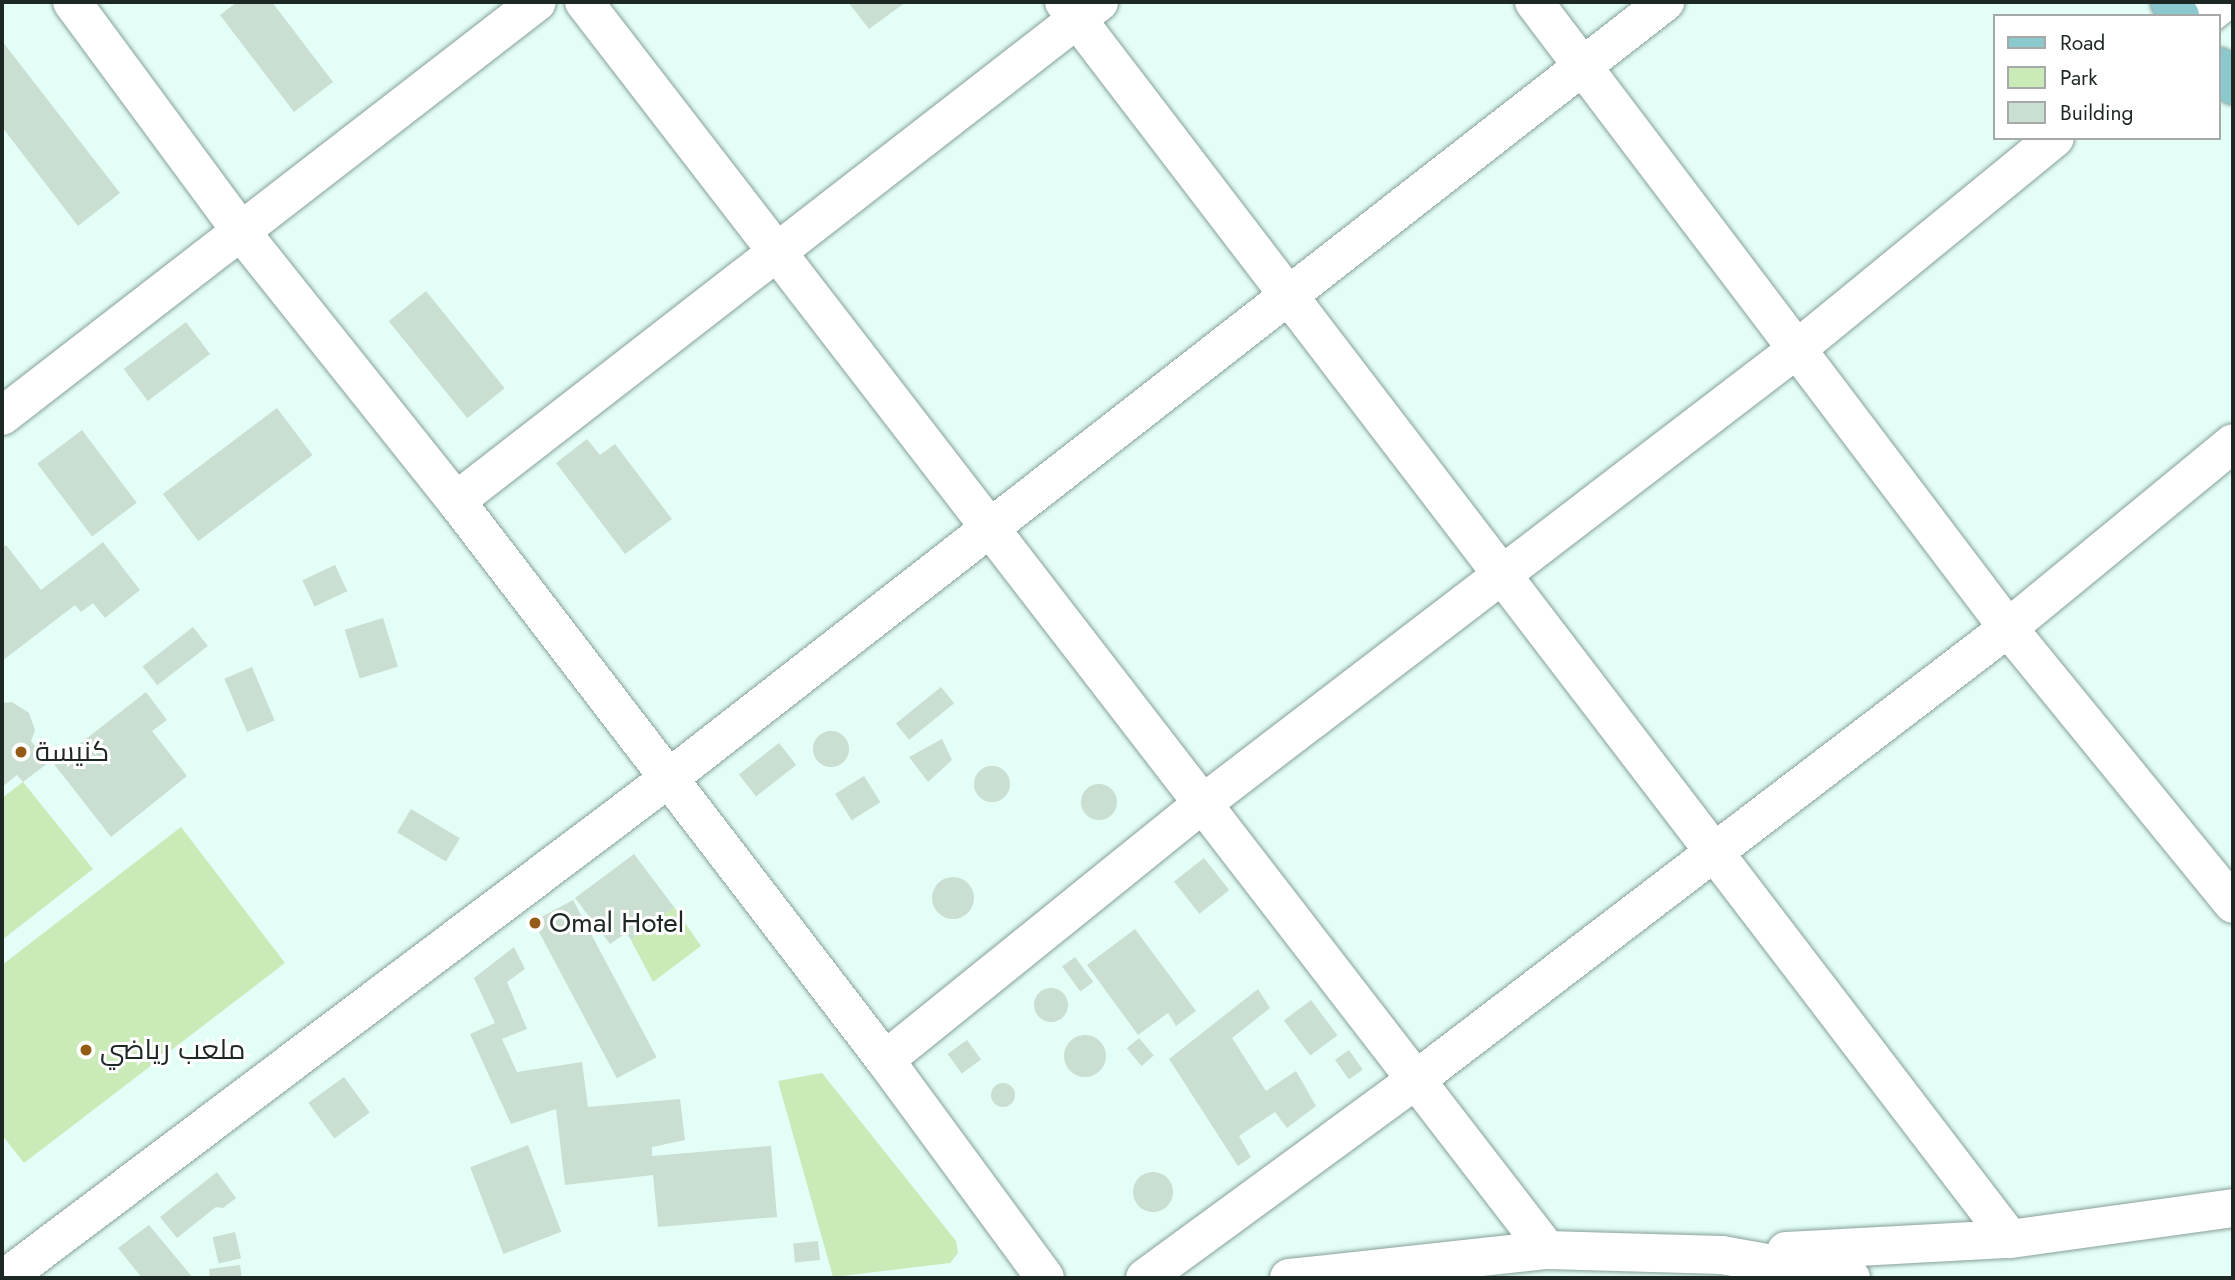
<!DOCTYPE html>
<meta charset="utf-8">
<style>
body{margin:0}
#map{position:relative;width:2235px;height:1280px;overflow:hidden;background:#e3fef7;font-family:Jost,Cairo,sans-serif}
div>[style]{position:absolute}
.green>*{inset:0;background:#caeab7}
.building>*{inset:0;background:#caded1;transform-origin:0 0}
.round{border-radius:50%}
.roads{filter:drop-shadow(0 0 2px #879f9a) drop-shadow(0 0 2px #879f9a)}
.minor>*{height:38px;margin:-19px;padding:0 19px;transform-origin:19px;border-radius:19px;background:#fff}
.major>*{height:38px;margin:-19px;padding:0 19px;transform-origin:19px;border-radius:19px;background:#8cc9ce}
.dots>*{width:19px;height:19px;translate:-50% -50%;box-sizing:border-box;border:4px solid #fff;border-radius:50%}
span{translate:-50% -50%;white-space:nowrap;text-align:center;line-height:1.15;-webkit-text-stroke:6px #fff;paint-order:stroke}
.poi-label{font-size:28px;color:#1d2724}
.left{translate:0 -50%;text-align:left}
.frame{position:absolute;inset:0;border:4px solid #1d2724;pointer-events:none}
.legend{position:absolute;left:1993px;top:14px;width:228px;height:126px;box-sizing:border-box;background:#fff;border:2px solid #a5a9a7;margin:0;padding:9px 12px;list-style:none;font-size:21px;color:#1d2724}
.legend li{display:flex;align-items:center;gap:14px;height:35px}
.legend b{width:35px;border:2px solid #a5a9a7}
</style>
<div id="map">
<div class="green">
<div style="clip-path:polygon(23px 782px,93px 869px,2px 940px,2px 798px)"></div>
<div style="clip-path:polygon(181px 827px,285px 963px,24px 1163px,2px 1135px,2px 965px)"></div>
<div style="clip-path:polygon(674px 907px,701px 946px,653px 982px,631px 940px)"></div>
<div style="clip-path:polygon(822px 1073px,956px 1241px,958px 1253px,950px 1263px,833px 1277px,778px 1081px)"></div>
</div>
<div class="building">
<div style="clip-path:polygon(237px 2px,272px 2px,333px 82px,294px 112px,220px 15px)"></div>
<div style="clip-path:polygon(848px 2px,906px 2px,869px 29px)"></div>
<div style="clip-path:polygon(2px 41px,120px 193px,78px 226px,2px 127px)"></div>
<div style="left:426px;top:291px;width:125px;height:48px;rotate:51deg"></div>
<div style="left:186px;top:322px;width:40px;height:78px;rotate:53deg"></div>
<div style="left:277px;top:408px;width:59px;height:143px;rotate:53deg"></div>
<div style="left:82px;top:430px;width:91px;height:56px;rotate:53deg"></div>
<div style="clip-path:polygon(587px 439px,600px 455px,615px 444px,672px 519px,625px 554px,556px 463px)"></div>
<div style="clip-path:polygon(103px 542px,140px 590px,105px 618px,93px 603px,81px 612px,75px 605px,2px 661px,2px 548px,6px 545px,41px 590px)"></div>
<div style="left:335px;top:565px;width:29px;height:36px;rotate:65deg"></div>
<div style="left:383px;top:618px;width:51px;height:40px;rotate:73deg"></div>
<div style="left:193px;top:627px;width:24px;height:64px;rotate:52deg"></div>
<div style="left:252px;top:667px;width:58px;height:30px;rotate:67deg"></div>
<div style="left:941px;top:687px;width:21px;height:58px;rotate:51deg"></div>
<div style="clip-path:polygon(146px 692px,167px 720px,152px 731px,187px 776px,111px 837px,54px 764px)"></div>
<div style="clip-path:polygon(12px 702px,29px 713px,35px 730px,31px 741px,48px 763px,23px 782px,17px 775px,2px 787px,2px 703px)"></div>
<div class="round" style="left:813px;top:731px;width:36px;height:36px"></div>
<div style="clip-path:polygon(942px 739px,952px 760px,928px 782px,909px 757px)"></div>
<div style="left:779px;top:743px;width:28px;height:51px;rotate:52deg"></div>
<div class="round" style="left:974px;top:766px;width:36px;height:36px"></div>
<div style="left:864px;top:776px;width:31px;height:34px;rotate:58deg"></div>
<div class="round" style="left:1081px;top:784px;width:36px;height:36px"></div>
<div style="left:411px;top:809px;width:57px;height:27px;rotate:31deg"></div>
<div style="clip-path:polygon(634px 854px,674px 907px,631px 940px,626px 933px,610px 944px,575px 898px)"></div>
<div style="left:1204px;top:858px;width:41px;height:38px;rotate:52deg"></div>
<div class="round" style="left:932px;top:877px;width:42px;height:42px"></div>
<div style="left:573px;top:900px;width:178px;height:45px;rotate:62deg"></div>
<div style="clip-path:polygon(1135px 929px,1196px 1011px,1176px 1026px,1168px 1013px,1138px 1035px,1087px 965px)"></div>
<div style="clip-path:polygon(514px 947px,525px 969px,507px 982px,527px 1029px,502px 1039px,517px 1072px,582px 1062px,588px 1107px,680px 1099px,685px 1140px,652px 1147px,652px 1156px,771px 1146px,777px 1217px,658px 1227px,653px 1175px,565px 1185px,556px 1109px,511px 1124px,470px 1034px,495px 1023px,474px 978px)"></div>
<div style="left:1075px;top:957px;width:31px;height:16px;rotate:54deg"></div>
<div class="round" style="left:1034px;top:988px;width:34px;height:34px"></div>
<div style="clip-path:polygon(1258px 989px,1270px 1008px,1232px 1038px,1266px 1091px,1296px 1071px,1316px 1106px,1287px 1128px,1275px 1112px,1239px 1136px,1251px 1157px,1238px 1166px,1169px 1059px)"></div>
<div style="left:1311px;top:1000px;width:44px;height:34px;rotate:53deg"></div>
<div class="round" style="left:1064px;top:1035px;width:42px;height:42px"></div>
<div style="left:1139px;top:1038px;width:23px;height:16px;rotate:50deg"></div>
<div style="left:967px;top:1040px;width:24px;height:24px;rotate:54deg"></div>
<div style="left:1349px;top:1050px;width:24px;height:17px;rotate:55deg"></div>
<div style="left:344px;top:1077px;width:44px;height:44px;rotate:54deg"></div>
<div class="round" style="left:991px;top:1083px;width:24px;height:24px"></div>
<div style="left:528px;top:1145px;width:93px;height:62px;rotate:69deg"></div>
<div style="clip-path:polygon(217px 1172px,236px 1198px,223px 1208px,216px 1207px,177px 1238px,160px 1217px)"></div>
<div class="round" style="left:1133px;top:1172px;width:40px;height:40px"></div>
<div style="clip-path:polygon(149px 1225px,193px 1278px,142px 1278px,118px 1248px)"></div>
<div style="left:235px;top:1232px;width:27px;height:23px;rotate:77deg"></div>
<div style="left:818px;top:1241px;width:19px;height:25px;rotate:84deg"></div>
<div style="clip-path:polygon(240px 1265px,242px 1278px,210px 1278px,209px 1269px)"></div>
</div>
<div class="roads">
<div class="minor">
<div style="left:72px;top:2px;width:287px;rotate:53.6deg"></div>
<div style="left:242px;top:233px;width:343px;rotate:51.4deg"></div>
<div style="left:456px;top:501px;width:705px;rotate:52.5deg"></div>
<div style="left:885px;top:1060px;width:270px;rotate:53.7deg"></div>
<div style="left:584px;top:2px;width:1576px;rotate:52.34deg"></div>
<div style="left:1064px;top:2px;width:1557px;rotate:52.59deg"></div>
<div style="left:1534px;top:2px;width:785px;rotate:52.87deg"></div>
<div style="left:2008px;top:628px;width:356px;rotate:50.8deg"></div>
<div style="left:2206px;top:16px;width:23px;rotate:-38deg"></div>
<div style="left:2px;top:416px;width:676px;rotate:-37.73deg"></div>
<div style="left:456px;top:501px;width:814px;rotate:-37.81deg"></div>
<div style="left:885px;top:1060px;width:406px;rotate:-38.9deg"></div>
<div style="left:1201px;top:805px;width:750px;rotate:-37.42deg"></div>
<div style="left:1797px;top:349px;width:333px;rotate:-39.3deg"></div>
<div style="left:1786px;top:1251px;width:224px;rotate:-3.1deg"></div>
<div style="left:2010px;top:1239px;width:225px;rotate:-7.9deg"></div>
<div style="left:5px;top:1278px;width:831px;rotate:-36.98deg"></div>
<div style="left:669px;top:778px;width:1263px;rotate:-37.92deg"></div>
<div style="left:1145px;top:1278px;width:332px;rotate:-36.2deg"></div>
<div style="left:1413px;top:1082px;width:748px;rotate:-37.34deg"></div>
<div style="left:2008px;top:628px;width:291px;rotate:-39.4deg"></div>
<div style="left:1289px;top:1278px;width:260px;rotate:-6.2deg"></div>
<div style="left:1547px;top:1250px;width:175px;rotate:1.6deg"></div>
<div style="left:1722px;top:1255px;width:131px;rotate:10.1deg"></div>
</div>
<div class="major">
<div style="left:2170px;top:2px;width:17px;rotate:54deg"></div>
<div style="left:2219px;top:67px;width:23px;rotate:52deg"></div>
</div>
</div>
<div class="dots">
<div style="left:21px;top:752px;background:#945b16"></div>
<div style="left:535px;top:923px;background:#945b16"></div>
<div style="left:86px;top:1050px;background:#945b16"></div>
</div>
<div class="poi-label">
<span class="left" style="left:35px;top:752px">كنيسة</span>
<span class="left" style="left:549px;top:923px">Omal Hotel</span>
<span class="left" style="left:100px;top:1050px">ملعب رياضي</span>
</div>
<div class="frame"></div>
<ul class="legend">
<li><b style="height:9px;background:#8cc9ce"></b>Road</li>
<li><b style="height:19px;background:#caeab7"></b>Park</li>
<li><b style="height:19px;background:#caded1"></b>Building</li>
</ul>
</div>
